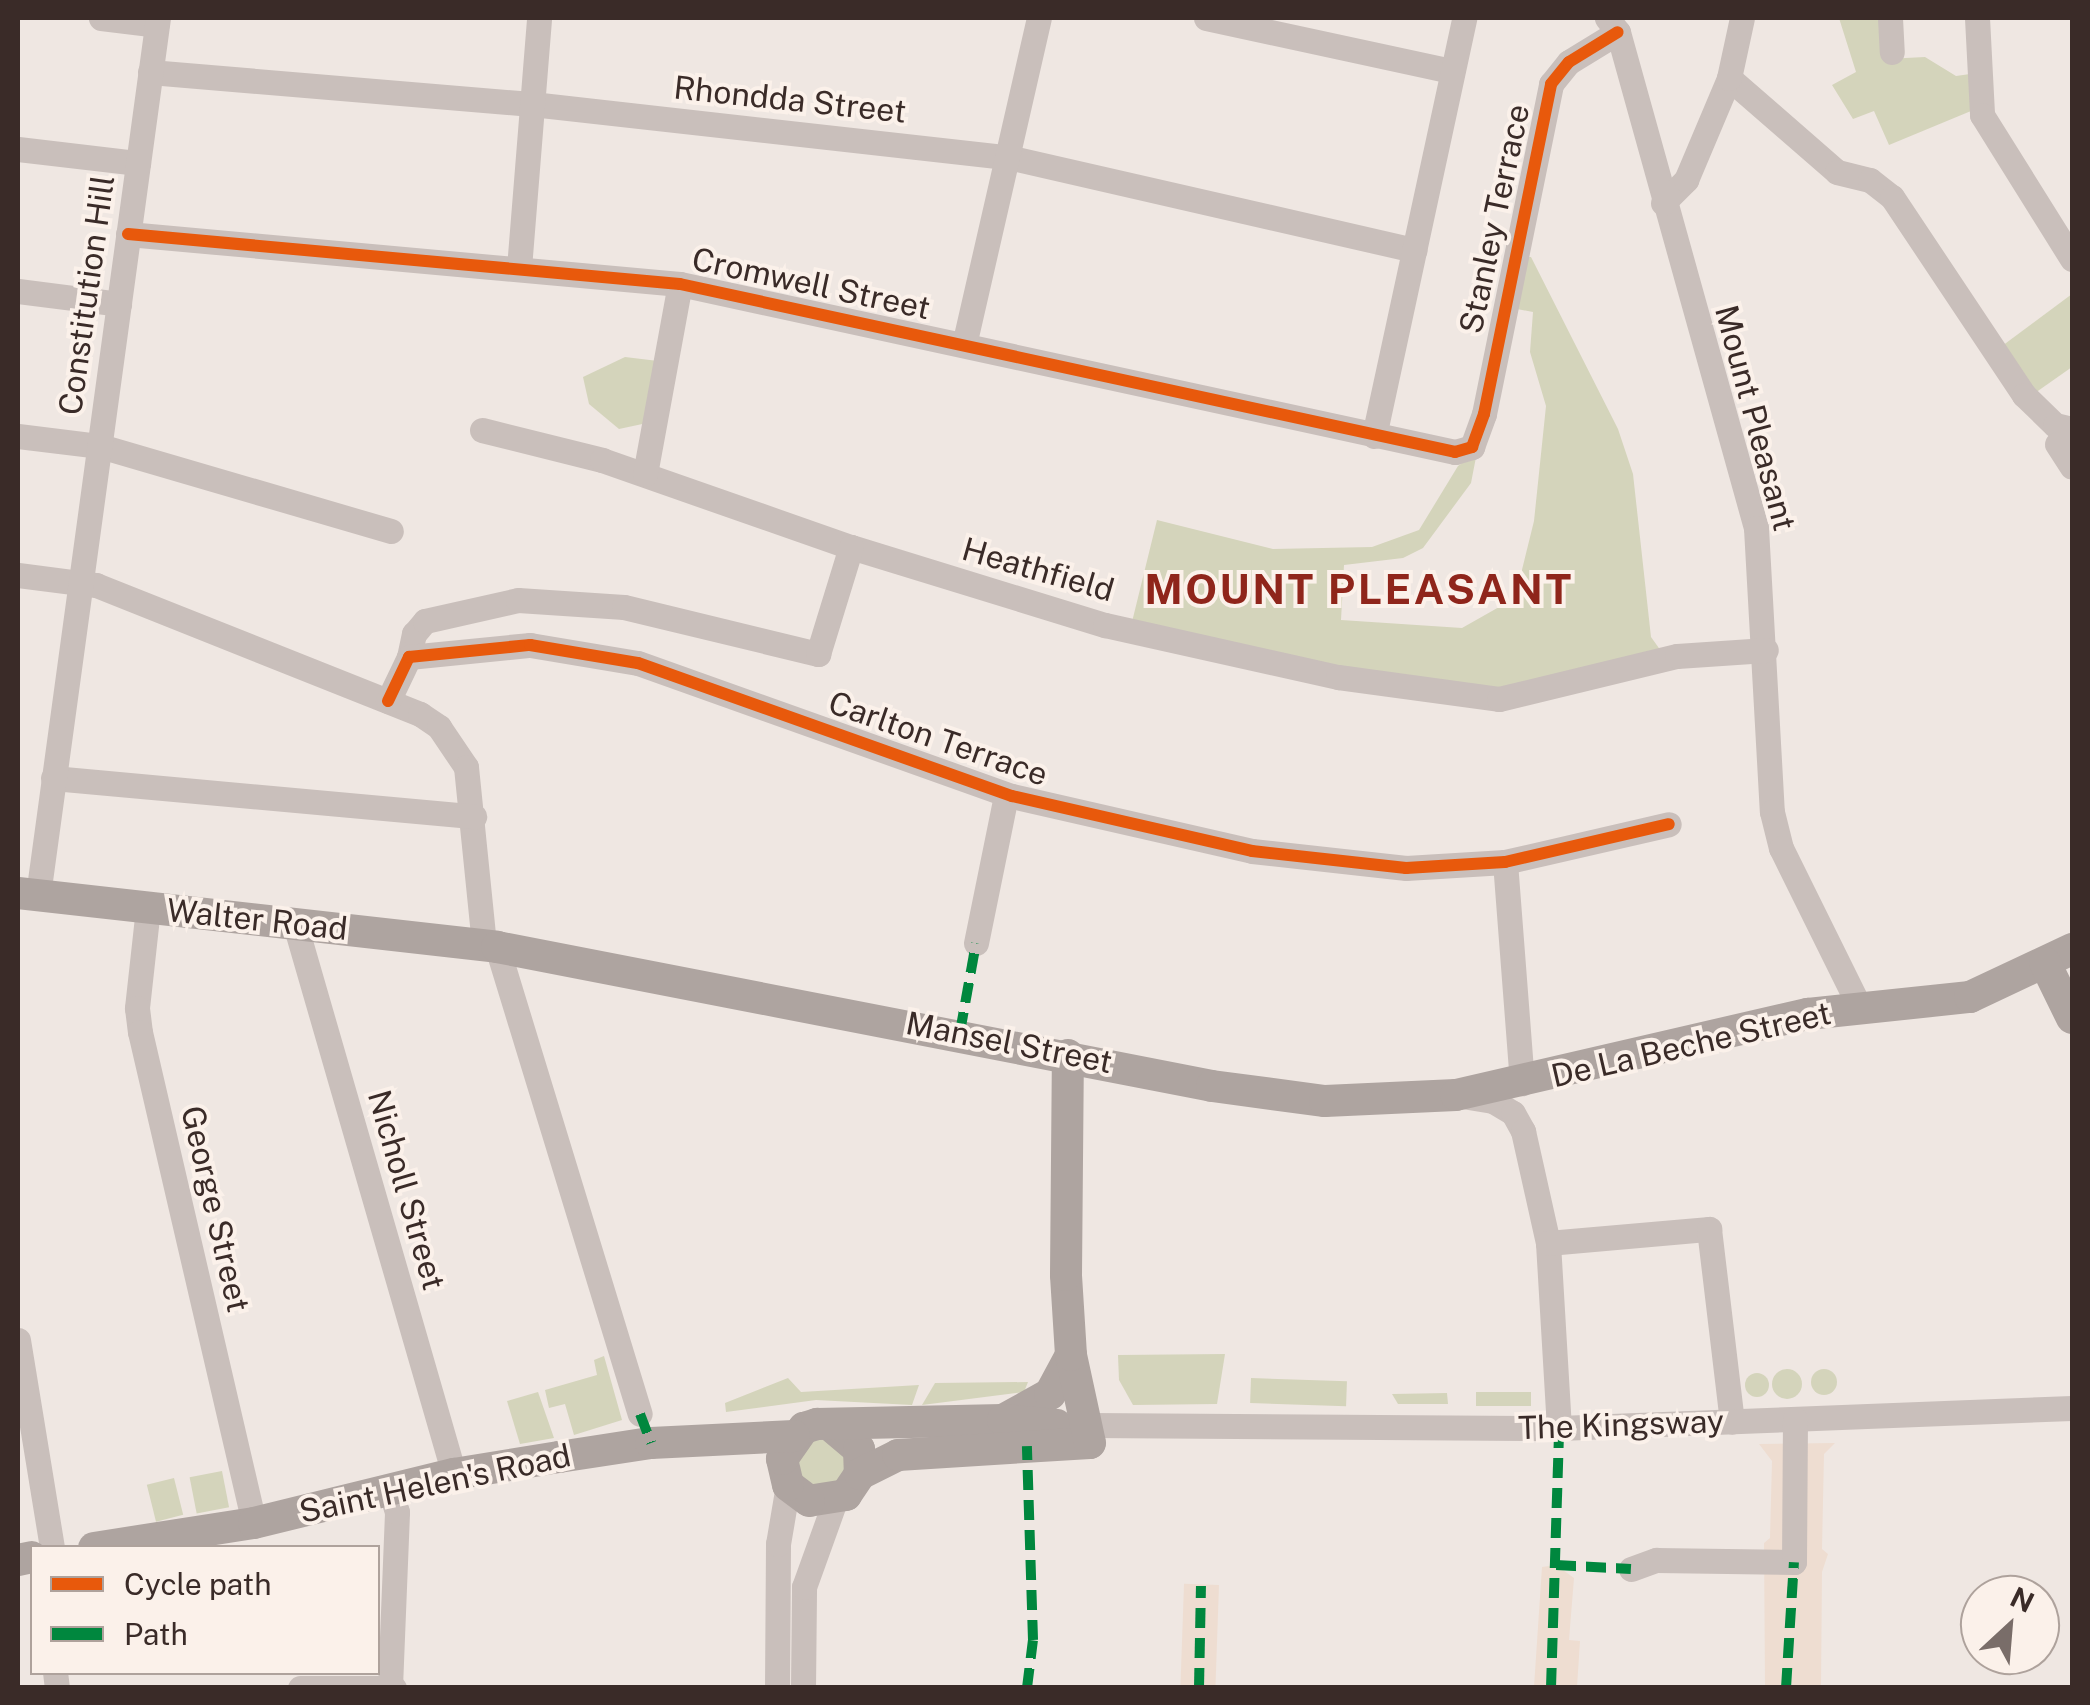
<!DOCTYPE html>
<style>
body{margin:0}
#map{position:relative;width:2090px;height:1705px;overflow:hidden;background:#efe7e2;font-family:"Public Sans",sans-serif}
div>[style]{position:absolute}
.green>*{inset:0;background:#d4d4bb;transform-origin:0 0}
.round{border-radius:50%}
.plaza>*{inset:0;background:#eeddd1;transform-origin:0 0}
.minor>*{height:25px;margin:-12.5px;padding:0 12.5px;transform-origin:12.5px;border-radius:12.5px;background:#c9bfbb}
.major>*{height:32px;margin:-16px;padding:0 16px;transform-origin:16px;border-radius:16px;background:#aea4a0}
.quiet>*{height:10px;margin-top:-5px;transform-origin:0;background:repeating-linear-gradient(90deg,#00873e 0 20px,transparent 0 30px)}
.cycleway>*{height:12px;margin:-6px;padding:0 6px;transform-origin:6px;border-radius:6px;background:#e8590c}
span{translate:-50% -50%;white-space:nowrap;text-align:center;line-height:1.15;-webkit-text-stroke:8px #fbf1ea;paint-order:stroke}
.street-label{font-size:32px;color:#3a2b28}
.district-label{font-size:42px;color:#8f251b;font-weight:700;letter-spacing:2.5px}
.frame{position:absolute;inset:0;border:20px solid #3a2b28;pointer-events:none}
.legend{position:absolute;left:30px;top:1545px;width:350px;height:130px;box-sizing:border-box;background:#fbf1ea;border:2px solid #aea29c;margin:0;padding:12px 18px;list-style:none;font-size:30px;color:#3a2b28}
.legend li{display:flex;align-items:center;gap:20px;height:50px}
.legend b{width:50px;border:2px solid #aea29c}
.north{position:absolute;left:1960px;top:1575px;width:100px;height:100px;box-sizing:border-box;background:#fbf1ea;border:2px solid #aea29c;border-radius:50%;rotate:26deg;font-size:28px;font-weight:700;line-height:40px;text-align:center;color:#3a2b28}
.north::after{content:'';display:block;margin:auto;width:35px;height:45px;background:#796d69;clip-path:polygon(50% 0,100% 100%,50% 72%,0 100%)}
</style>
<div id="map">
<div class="green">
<div style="clip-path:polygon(1839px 18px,1883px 18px,1886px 59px,1925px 57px,1956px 76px,1970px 74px,1971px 111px,1889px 145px,1874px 111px,1853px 119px,1832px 85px,1856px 72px)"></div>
<div style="clip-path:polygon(1524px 257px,1531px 257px,1618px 429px,1633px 474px,1651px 637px,1661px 651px,1506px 691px,1467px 690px,1131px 626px,1157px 520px,1273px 549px,1372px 547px,1419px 530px,1458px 466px,1477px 452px,1471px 483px,1423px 548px,1403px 558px,1344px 565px,1341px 620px,1462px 628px,1515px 598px,1534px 521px,1546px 406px,1530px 352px,1533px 312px,1517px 309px)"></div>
<div style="clip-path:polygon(2072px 294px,2072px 367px,2035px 393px,2002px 346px)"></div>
<div style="clip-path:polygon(625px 357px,658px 361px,647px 423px,619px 429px,589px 404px,583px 377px)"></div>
<div style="clip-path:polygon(1225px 1354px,1217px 1404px,1133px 1405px,1119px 1380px,1118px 1355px)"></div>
<div style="clip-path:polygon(604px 1356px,622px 1420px,574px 1435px,565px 1404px,549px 1408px,545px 1390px,597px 1375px,594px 1360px)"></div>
<div class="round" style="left:1811px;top:1369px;width:26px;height:26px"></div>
<div class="round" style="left:1772px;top:1369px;width:30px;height:30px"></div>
<div class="round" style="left:1745px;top:1373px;width:24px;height:24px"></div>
<div style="clip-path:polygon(788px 1378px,801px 1392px,919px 1385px,912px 1405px,816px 1400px,726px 1412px,725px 1403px)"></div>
<div style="left:1251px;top:1378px;width:96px;height:25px;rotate:2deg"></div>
<div style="clip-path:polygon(1028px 1382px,1024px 1392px,922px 1405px,935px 1383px)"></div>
<div style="clip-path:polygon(538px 1392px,554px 1438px,520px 1444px,507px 1401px)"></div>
<div style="left:1476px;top:1392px;width:55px;height:14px"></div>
<div style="clip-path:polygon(1447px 1393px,1448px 1404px,1398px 1404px,1392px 1394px)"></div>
<div style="clip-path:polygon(826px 1439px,845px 1453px,844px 1476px,824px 1489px,801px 1479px,798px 1453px,811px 1441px)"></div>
<div style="left:222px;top:1471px;width:37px;height:33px;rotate:79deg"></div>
<div style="left:174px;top:1478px;width:38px;height:28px;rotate:76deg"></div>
</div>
<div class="plaza">
<div style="clip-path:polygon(1835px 1443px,1824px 1454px,1822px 1549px,1828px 1554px,1822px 1572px,1821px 1687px,1765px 1687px,1764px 1543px,1770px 1538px,1772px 1461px,1759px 1444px)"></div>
<div style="clip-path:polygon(1556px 1565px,1574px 1578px,1569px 1640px,1580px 1641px,1577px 1687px,1534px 1687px,1542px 1567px)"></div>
<div style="left:1219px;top:1585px;width:102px;height:35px;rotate:92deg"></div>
</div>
<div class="minor">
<div style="left:101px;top:18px;width:56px;rotate:7.1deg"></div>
<div style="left:1206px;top:18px;width:252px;rotate:12.2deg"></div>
<div style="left:1607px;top:18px;width:18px;rotate:52deg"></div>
<div style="left:1618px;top:32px;width:515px;rotate:74.45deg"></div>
<div style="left:1756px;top:528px;width:284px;rotate:86.8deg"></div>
<div style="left:1772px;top:812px;width:37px;rotate:76deg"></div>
<div style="left:1781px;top:848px;width:178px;rotate:63.7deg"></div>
<div style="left:1890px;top:18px;width:34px;rotate:87deg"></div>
<div style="left:1977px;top:18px;width:97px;rotate:87deg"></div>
<div style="left:1982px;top:115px;width:170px;rotate:58deg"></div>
<div style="left:150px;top:72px;width:383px;rotate:4.8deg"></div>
<div style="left:532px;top:104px;width:479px;rotate:6.4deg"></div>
<div style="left:1008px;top:157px;width:417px;rotate:12.9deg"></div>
<div style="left:1729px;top:78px;width:143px;rotate:41deg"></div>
<div style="left:1837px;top:172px;width:34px;rotate:14deg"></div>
<div style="left:1870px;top:180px;width:28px;rotate:38deg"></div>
<div style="left:1892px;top:197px;width:238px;rotate:56.3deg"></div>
<div style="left:2024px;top:395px;width:43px;rotate:44.1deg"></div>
<div style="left:2055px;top:425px;width:17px;rotate:13deg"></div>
<div style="left:18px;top:149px;width:121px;rotate:6.7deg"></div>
<div style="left:1663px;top:203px;width:33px;rotate:-45deg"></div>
<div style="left:1686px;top:180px;width:111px;rotate:-67.1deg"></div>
<div style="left:1729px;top:78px;width:61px;rotate:-77.8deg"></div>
<div style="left:128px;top:234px;width:554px;rotate:5.18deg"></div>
<div style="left:680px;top:284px;width:793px;rotate:12.23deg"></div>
<div style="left:1455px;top:452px;width:18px;rotate:-16deg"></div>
<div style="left:1472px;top:447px;width:35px;rotate:-70deg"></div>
<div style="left:1484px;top:414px;width:337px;rotate:-78.5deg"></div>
<div style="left:1551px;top:84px;width:28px;rotate:-51deg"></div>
<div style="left:1569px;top:62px;width:57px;rotate:-31.5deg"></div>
<div style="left:519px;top:268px;width:251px;rotate:-85.4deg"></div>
<div style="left:18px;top:291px;width:102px;rotate:7.3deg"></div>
<div style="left:964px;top:345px;width:335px;rotate:-77.1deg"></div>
<div style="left:482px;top:430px;width:124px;rotate:14deg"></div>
<div style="left:602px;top:460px;width:264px;rotate:19.3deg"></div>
<div style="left:851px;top:547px;width:266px;rotate:17.1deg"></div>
<div style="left:1105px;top:625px;width:239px;rotate:12.6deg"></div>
<div style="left:1338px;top:677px;width:162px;rotate:7.8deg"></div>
<div style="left:1499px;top:699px;width:183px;rotate:-13.6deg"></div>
<div style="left:1677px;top:656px;width:89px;rotate:-3.9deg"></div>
<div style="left:18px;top:436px;width:83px;rotate:7deg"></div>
<div style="left:100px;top:446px;width:303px;rotate:16.3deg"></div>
<div style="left:1374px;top:436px;width:428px;rotate:-77.8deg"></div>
<div style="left:2057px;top:444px;width:27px;rotate:57deg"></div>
<div style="left:645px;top:474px;width:193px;rotate:-79.6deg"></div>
<div style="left:18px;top:575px;width:79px;rotate:7.3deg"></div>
<div style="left:96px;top:585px;width:349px;rotate:21.7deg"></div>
<div style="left:420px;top:714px;width:23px;rotate:34deg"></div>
<div style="left:439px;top:727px;width:48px;rotate:56deg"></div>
<div style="left:466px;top:767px;width:179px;rotate:84.2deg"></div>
<div style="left:409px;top:657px;width:24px;rotate:-78deg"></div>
<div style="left:414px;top:634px;width:17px;rotate:-50deg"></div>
<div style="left:425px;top:621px;width:95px;rotate:-12.7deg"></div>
<div style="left:518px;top:600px;width:106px;rotate:3.8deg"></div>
<div style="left:624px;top:607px;width:200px;rotate:13.6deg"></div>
<div style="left:818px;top:654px;width:112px;rotate:-72.9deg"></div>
<div style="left:388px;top:701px;width:49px;rotate:-64.5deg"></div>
<div style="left:409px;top:657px;width:122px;rotate:-5.7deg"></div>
<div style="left:530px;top:645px;width:109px;rotate:9.5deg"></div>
<div style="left:638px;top:663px;width:397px;rotate:19.6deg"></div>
<div style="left:1012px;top:796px;width:246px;rotate:12.9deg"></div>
<div style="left:1252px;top:851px;width:155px;rotate:6.3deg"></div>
<div style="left:1406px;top:868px;width:99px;rotate:-3.5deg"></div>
<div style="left:1505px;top:862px;width:168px;rotate:-13deg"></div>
<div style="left:53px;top:778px;width:423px;rotate:5.2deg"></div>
<div style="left:1505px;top:862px;width:222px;rotate:85.6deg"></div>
<div style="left:38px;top:895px;width:885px;rotate:-82.21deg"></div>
<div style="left:148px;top:908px;width:101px;rotate:96.3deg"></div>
<div style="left:137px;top:1008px;width:24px;rotate:83deg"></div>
<div style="left:140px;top:1032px;width:504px;rotate:76.93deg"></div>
<div style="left:295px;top:924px;width:573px;rotate:73.88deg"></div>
<div style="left:976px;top:943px;width:151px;rotate:-78.5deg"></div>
<div style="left:497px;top:947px;width:488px;rotate:73deg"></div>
<div style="left:1462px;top:1096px;width:31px;rotate:9deg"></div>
<div style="left:1493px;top:1101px;width:23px;rotate:31deg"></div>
<div style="left:1513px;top:1113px;width:21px;rotate:61deg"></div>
<div style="left:1523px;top:1131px;width:115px;rotate:77.4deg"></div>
<div style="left:1548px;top:1243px;width:185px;rotate:86.6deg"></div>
<div style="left:1548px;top:1243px;width:162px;rotate:-5deg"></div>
<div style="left:1709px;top:1229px;width:194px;rotate:83.2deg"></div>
<div style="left:18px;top:1340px;width:211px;rotate:80.7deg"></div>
<div style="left:1089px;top:1425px;width:470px;rotate:0.4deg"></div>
<div style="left:1559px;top:1428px;width:513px;rotate:-2.23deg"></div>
<div style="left:1631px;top:1569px;width:27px;rotate:-20deg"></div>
<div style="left:1656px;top:1560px;width:138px;rotate:0.8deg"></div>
<div style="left:1794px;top:1562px;width:143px;rotate:-89.6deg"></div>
<div style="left:55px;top:1672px;width:16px;rotate:83deg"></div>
<div style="left:390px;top:1687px;width:175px;rotate:-87.7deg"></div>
<div style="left:397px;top:1512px;width:24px;rotate:-107deg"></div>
<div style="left:300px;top:1688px;width:94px"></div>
<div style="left:777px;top:1688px;width:144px;rotate:-89.6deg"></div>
<div style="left:778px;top:1544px;width:60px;rotate:-80.4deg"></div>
<div style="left:803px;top:1688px;width:101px;rotate:-89.4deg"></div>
<div style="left:804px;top:1587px;width:91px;rotate:-70.2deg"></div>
</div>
<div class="major">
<div style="left:18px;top:893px;width:482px;rotate:6.4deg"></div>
<div style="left:497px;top:947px;width:728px;rotate:11deg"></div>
<div style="left:1212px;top:1086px;width:114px;rotate:7.6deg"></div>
<div style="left:1325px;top:1101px;width:131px;rotate:-2.6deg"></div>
<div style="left:1456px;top:1095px;width:361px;rotate:-13deg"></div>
<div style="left:1808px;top:1014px;width:163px;rotate:-6deg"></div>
<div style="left:1970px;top:997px;width:113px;rotate:-25.2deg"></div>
<div style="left:2045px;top:963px;width:61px;rotate:63.9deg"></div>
<div style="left:1003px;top:1420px;width:54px;rotate:-29deg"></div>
<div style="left:1050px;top:1394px;width:44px;rotate:-61.7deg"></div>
<div style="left:830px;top:1425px;width:38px;rotate:40deg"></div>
<div style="left:859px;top:1449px;width:25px;rotate:88deg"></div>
<div style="left:860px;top:1474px;width:25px;rotate:124deg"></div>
<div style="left:846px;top:1495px;width:37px;rotate:171deg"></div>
<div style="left:809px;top:1501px;width:26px;rotate:-143deg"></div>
<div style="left:788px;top:1485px;width:27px;rotate:-103deg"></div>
<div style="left:782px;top:1459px;width:38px;rotate:-55deg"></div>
<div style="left:804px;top:1428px;width:14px;rotate:-17deg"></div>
<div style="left:817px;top:1424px;width:186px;rotate:-1.2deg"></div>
<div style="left:1003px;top:1420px;width:54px;rotate:5.3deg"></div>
<div style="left:860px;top:1474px;width:42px;rotate:-26.6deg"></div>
<div style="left:898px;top:1455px;width:192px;rotate:-3.6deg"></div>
<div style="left:1090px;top:1443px;width:90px;rotate:-102.2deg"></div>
<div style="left:1071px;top:1355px;width:80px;rotate:-93.6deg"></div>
<div style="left:1066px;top:1275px;width:220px;rotate:-89.5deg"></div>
<div style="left:94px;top:1548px;width:162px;rotate:-8.9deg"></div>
<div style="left:254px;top:1523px;width:206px;rotate:-13.8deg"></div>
<div style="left:454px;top:1474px;width:106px;rotate:-9.2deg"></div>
<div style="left:559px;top:1457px;width:93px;rotate:-8.7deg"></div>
<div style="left:651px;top:1443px;width:143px;rotate:-2.8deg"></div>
<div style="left:18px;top:1560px;width:14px;rotate:-12deg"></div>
</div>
<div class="quiet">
<div style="left:960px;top:1032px;width:90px;rotate:-79.8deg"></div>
<div style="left:640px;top:1414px;width:31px;rotate:69deg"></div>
<div style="left:1556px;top:1565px;width:75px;rotate:3.1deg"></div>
<div style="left:1027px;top:1688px;width:48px;rotate:-82.9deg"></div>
<div style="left:1033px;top:1640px;width:194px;rotate:-91.8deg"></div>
<div style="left:1199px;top:1688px;width:102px;rotate:-88.9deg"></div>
<div style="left:1551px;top:1688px;width:260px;rotate:-88.2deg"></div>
<div style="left:1786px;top:1688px;width:126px;rotate:-86.4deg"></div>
</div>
<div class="cycleway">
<div style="left:128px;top:234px;width:554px;rotate:5.18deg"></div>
<div style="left:680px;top:284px;width:793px;rotate:12.23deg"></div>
<div style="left:1455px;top:452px;width:18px;rotate:-16deg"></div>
<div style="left:1472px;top:447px;width:35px;rotate:-70deg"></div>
<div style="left:1484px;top:414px;width:337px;rotate:-78.5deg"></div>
<div style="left:1551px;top:84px;width:28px;rotate:-51deg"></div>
<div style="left:1569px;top:62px;width:57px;rotate:-31.5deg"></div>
<div style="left:388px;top:701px;width:49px;rotate:-64.5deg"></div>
<div style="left:409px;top:657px;width:122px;rotate:-5.7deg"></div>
<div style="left:530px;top:645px;width:109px;rotate:9.5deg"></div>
<div style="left:638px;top:663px;width:397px;rotate:19.6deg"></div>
<div style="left:1012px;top:796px;width:246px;rotate:12.9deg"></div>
<div style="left:1252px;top:851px;width:155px;rotate:6.3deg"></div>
<div style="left:1406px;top:868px;width:99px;rotate:-3.5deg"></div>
<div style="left:1505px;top:862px;width:168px;rotate:-13deg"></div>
</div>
<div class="street-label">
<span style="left:790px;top:100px;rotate:6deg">Rhondda Street</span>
<span style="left:1495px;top:219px;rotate:-78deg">Stanley Terrace</span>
<span style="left:811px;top:284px;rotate:12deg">Cromwell Street</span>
<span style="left:87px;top:295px;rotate:-82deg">Constitution Hill</span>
<span style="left:1755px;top:418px;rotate:75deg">Mount Pleasant</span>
<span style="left:1038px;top:570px;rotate:16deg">Heathfield</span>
<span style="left:938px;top:739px;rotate:19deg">Carlton Terrace</span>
<span style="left:257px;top:920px;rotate:6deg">Walter Road</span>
<span style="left:1009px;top:1043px;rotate:11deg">Mansel Street</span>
<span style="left:1691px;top:1045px;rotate:-13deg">De La Beche Street</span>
<span style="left:406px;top:1190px;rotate:74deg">Nicholl Street</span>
<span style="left:215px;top:1209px;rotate:77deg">George Street</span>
<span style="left:1621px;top:1425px;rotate:-2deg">The Kingsway</span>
<span style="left:435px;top:1484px;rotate:-12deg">Saint Helen's Road</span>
</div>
<div class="district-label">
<span style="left:1359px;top:589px">MOUNT PLEASANT</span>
</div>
<div class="frame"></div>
<ul class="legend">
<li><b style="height:12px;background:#e8590c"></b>Cycle path</li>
<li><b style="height:12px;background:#00873e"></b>Path</li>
</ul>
<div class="north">N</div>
</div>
